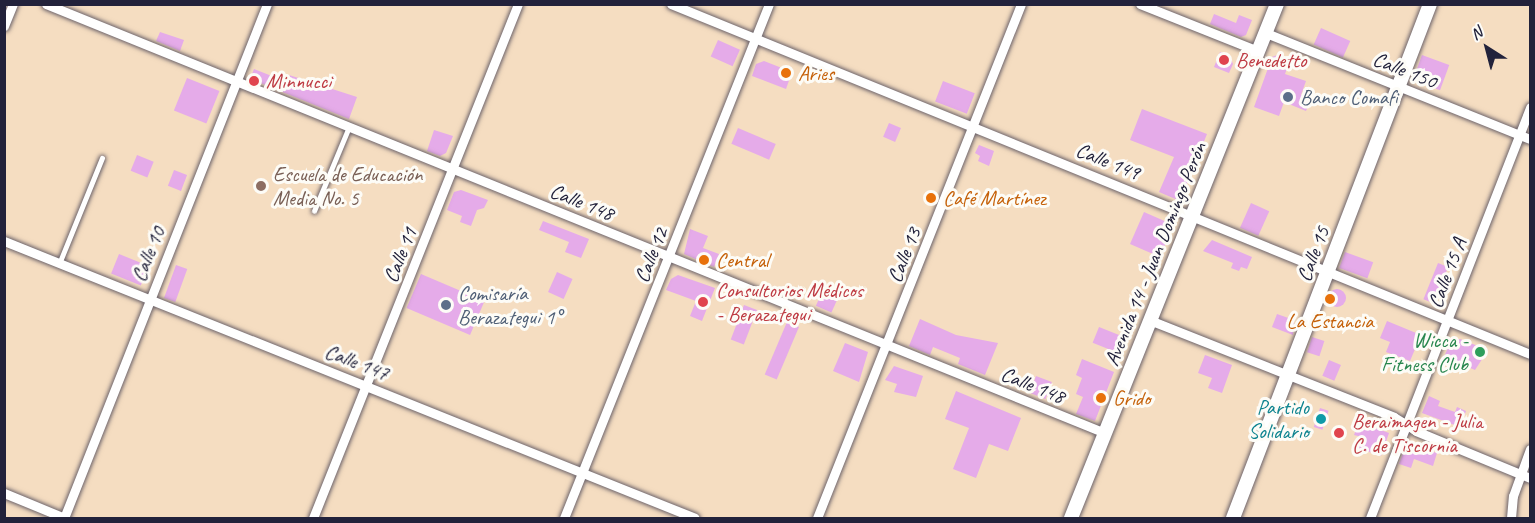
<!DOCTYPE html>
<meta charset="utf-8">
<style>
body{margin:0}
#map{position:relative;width:1535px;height:523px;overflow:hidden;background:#f5ddc1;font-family:Caveat,sans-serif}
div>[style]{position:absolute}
.building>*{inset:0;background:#e5abe9;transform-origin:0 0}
.round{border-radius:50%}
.roads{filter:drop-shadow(0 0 2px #6c636a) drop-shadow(0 0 2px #6c636a)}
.lane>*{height:4.5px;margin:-2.25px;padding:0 2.25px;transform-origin:2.25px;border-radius:2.25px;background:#fff}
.street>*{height:9px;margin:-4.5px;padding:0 4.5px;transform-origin:4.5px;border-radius:4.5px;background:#fff}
.secondary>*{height:14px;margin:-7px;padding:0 7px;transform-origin:7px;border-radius:7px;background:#fff}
.dots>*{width:16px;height:16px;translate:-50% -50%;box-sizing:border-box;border:3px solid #fdfcf7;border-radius:50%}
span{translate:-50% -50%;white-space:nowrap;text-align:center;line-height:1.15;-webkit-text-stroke:6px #fdfcf7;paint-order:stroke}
.health-label{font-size:21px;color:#be3a42}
.left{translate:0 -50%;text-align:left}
.street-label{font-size:21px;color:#22223b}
.food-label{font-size:21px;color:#c56008}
.service-label{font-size:21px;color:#4e5e75}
.education-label{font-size:21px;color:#785e54}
.leisure-label{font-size:21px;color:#27864d}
.right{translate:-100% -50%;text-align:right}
.culture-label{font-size:21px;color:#0d838f}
.frame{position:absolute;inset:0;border:6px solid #22223b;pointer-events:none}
.north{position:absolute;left:1457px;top:18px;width:60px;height:60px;-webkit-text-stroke:4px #fdfcf7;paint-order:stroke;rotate:324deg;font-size:16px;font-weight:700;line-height:24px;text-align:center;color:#22223b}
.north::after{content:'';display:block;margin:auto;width:21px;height:27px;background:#22223b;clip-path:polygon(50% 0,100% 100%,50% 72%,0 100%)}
</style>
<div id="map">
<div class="building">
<div style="clip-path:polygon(1214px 14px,1236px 23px,1239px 15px,1252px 20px,1246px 35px,1241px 37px,1210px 24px)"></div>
<div style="left:1321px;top:28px;width:32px;height:18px;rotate:24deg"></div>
<div style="clip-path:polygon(160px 32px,184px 40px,180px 51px,156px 41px)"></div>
<div style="left:718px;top:40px;width:24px;height:18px;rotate:24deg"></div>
<div style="clip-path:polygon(1220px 52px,1230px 56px,1233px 64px,1229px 73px,1214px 67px)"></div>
<div style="clip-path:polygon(1277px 55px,1290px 60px,1285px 74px,1306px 81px,1301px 95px,1311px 99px,1306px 111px,1284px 102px,1279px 116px,1254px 107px,1272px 57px)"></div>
<div style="left:1422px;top:55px;width:29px;height:27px;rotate:20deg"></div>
<div style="clip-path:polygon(764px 61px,792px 72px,786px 89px,752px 76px,756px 64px)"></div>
<div style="clip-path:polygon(254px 69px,287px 82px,289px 75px,357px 97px,349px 119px,250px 79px)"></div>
<div style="left:187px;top:78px;width:35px;height:35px;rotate:22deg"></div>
<div style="left:943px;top:81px;width:34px;height:22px;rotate:21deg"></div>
<div style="clip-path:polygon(1142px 109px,1207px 134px,1180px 201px,1159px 192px,1174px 157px,1130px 140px)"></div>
<div style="left:889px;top:123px;width:13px;height:15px;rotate:23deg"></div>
<div style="left:738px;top:128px;width:41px;height:17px;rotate:23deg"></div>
<div style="clip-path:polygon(434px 130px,453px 136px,446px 153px,440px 156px,427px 151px)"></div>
<div style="clip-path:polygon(979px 145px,994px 151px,989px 166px,978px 161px,980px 156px,975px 153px)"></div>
<div style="left:137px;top:155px;width:18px;height:17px;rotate:22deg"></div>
<div style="left:174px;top:170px;width:14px;height:17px;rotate:21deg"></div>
<div style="clip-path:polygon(461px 190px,488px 200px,484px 208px,477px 210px,471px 226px,460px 222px,462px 216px,447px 210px,454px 192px)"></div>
<div style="left:1251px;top:203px;width:20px;height:27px;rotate:24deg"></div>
<div style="clip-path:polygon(1144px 212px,1169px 223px,1172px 229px,1160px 257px,1130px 244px)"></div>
<div style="clip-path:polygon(543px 221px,589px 239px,581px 258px,565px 252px,569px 242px,539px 230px)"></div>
<div style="clip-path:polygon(690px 229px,708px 236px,703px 248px,719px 254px,714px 267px,684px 254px)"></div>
<div style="clip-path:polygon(1212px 240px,1252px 257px,1247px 269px,1241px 267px,1239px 271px,1231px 268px,1233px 263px,1203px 251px)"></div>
<div style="left:1345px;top:252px;width:30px;height:17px;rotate:20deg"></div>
<div style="left:119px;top:254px;width:32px;height:21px;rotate:22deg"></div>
<div style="left:1438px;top:263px;width:11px;height:39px;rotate:22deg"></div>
<div style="left:176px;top:265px;width:12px;height:35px;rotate:20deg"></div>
<div style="left:557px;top:272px;width:17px;height:22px;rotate:24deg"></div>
<div style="left:421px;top:274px;width:69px;height:37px;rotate:23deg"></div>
<div style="clip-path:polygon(678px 275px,715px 288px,702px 321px,690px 316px,696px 301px,666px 290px,671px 279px)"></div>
<div class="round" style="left:1328px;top:289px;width:18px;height:18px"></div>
<div style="left:822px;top:292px;width:17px;height:15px;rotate:24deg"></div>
<div style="left:744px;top:305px;width:14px;height:37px;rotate:21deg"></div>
<div style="clip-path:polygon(1277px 314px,1294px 320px,1293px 335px,1272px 327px)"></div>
<div style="clip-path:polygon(920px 319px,956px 335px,998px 343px,985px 375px,958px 364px,960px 358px,933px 347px,930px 355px,909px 346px)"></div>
<div style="clip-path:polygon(1387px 321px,1421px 335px,1410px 361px,1386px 352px,1390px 342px,1380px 338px)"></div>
<div style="left:787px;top:322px;width:13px;height:57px;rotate:23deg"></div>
<div style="left:1099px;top:327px;width:31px;height:17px;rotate:22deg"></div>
<div style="left:1312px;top:337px;width:13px;height:16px;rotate:18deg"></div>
<div style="clip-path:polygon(1460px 339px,1488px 350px,1475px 370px,1444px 357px,1450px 343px)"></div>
<div style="clip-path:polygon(845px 343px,868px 352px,859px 382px,833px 371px)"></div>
<div style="clip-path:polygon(1205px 355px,1232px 365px,1222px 393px,1208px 388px,1212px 378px,1198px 373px)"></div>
<div style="clip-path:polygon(1082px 359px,1114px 372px,1095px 421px,1076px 414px,1083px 397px,1076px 394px,1082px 378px,1076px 375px)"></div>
<div style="left:1329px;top:360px;width:13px;height:17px;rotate:23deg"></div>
<div style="clip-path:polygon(894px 366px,923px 376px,916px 397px,894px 392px,897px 384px,885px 380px)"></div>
<div style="left:1036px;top:376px;width:17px;height:18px;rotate:21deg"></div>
<div style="clip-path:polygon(956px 391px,1021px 418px,1008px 451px,989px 444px,976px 478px,953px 469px,969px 428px,945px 419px)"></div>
<div style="clip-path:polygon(1429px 396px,1440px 401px,1438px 406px,1455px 412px,1457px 407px,1466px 411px,1460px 427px,1422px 413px)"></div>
<div style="left:1320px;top:408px;width:9px;height:20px;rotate:18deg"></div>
<div style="clip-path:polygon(1359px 422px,1389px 433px,1381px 456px,1358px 448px,1362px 437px,1354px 435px)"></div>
<div style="clip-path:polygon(1413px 445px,1437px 453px,1433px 466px,1414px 459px,1411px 468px,1399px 464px,1405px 447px)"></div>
</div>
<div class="roads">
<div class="lane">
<div style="left:314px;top:211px;width:91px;rotate:-67.4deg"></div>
<div style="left:59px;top:264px;width:114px;rotate:-67.9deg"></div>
</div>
<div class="street">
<div style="left:46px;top:4px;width:1143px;rotate:22.05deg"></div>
<div style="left:671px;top:4px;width:928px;rotate:22.17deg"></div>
<div style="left:1140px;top:4px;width:127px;rotate:21.7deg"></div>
<div style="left:4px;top:26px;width:24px;rotate:-68deg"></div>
<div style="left:1266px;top:33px;width:284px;rotate:21.9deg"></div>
<div style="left:4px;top:241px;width:744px;rotate:21.84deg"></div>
<div style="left:1152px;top:321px;width:260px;rotate:21.6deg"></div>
<div style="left:1394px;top:417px;width:26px;rotate:32deg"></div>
<div style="left:1416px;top:431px;width:123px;rotate:22.4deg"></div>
<div style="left:4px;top:493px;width:66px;rotate:22.3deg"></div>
<div style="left:64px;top:518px;width:553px;rotate:-68.45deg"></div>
<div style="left:313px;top:518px;width:553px;rotate:-68.26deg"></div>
<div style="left:564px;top:518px;width:553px;rotate:-68.26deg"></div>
<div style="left:817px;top:518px;width:553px;rotate:-68.35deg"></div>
<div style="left:1370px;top:518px;width:441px;rotate:-68.7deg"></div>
<div style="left:1511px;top:518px;width:22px;rotate:-85deg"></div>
<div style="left:1513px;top:496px;width:50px;rotate:-70.1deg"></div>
</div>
<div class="secondary">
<div style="left:1071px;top:518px;width:554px;rotate:-68.16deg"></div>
<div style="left:1233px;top:518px;width:550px;rotate:-69.03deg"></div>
</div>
</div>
<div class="dots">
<div style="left:1224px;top:60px;background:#e0444e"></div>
<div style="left:786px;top:73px;background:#e8710a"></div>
<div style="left:254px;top:81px;background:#e0444e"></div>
<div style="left:1288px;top:97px;background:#5c6f8a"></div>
<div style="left:261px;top:186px;background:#8d6e63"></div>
<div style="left:931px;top:198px;background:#e8710a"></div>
<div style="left:704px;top:260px;background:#e8710a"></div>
<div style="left:1330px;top:299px;background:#e8710a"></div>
<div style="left:703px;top:302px;background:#e0444e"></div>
<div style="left:446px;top:305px;background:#5c6f8a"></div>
<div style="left:1480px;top:352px;background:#2e9e5b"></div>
<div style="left:1101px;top:398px;background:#e8710a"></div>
<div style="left:1321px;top:419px;background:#0f9aa8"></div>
<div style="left:1339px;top:433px;background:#e0444e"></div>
</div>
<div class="health-label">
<span class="left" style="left:1236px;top:60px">Benedetto</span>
<span class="left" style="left:266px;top:81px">Minnucci</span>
<span class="left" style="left:716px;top:302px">Consultorios Médicos<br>- Berazategui</span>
<span class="left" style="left:1352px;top:433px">Beraimagen - Julia<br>C. de Tiscornia</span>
</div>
<div class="street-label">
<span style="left:1405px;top:70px;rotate:22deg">Calle 150</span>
<span style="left:1108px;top:161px;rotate:22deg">Calle 149</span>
<span style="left:582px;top:202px;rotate:22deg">Calle 148</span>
<span style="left:148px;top:254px;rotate:-68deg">Calle 10</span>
<span style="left:1155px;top:254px;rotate:-68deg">Avenida 14 - Juan Domingo Perón</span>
<span style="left:1313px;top:254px;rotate:-69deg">Calle 15</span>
<span style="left:400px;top:255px;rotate:-68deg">Calle 11</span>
<span style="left:651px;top:255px;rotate:-68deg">Calle 12</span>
<span style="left:904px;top:255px;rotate:-68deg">Calle 13</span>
<span style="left:1447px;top:273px;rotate:-69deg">Calle 15 A</span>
<span style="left:357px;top:362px;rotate:21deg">Calle 147</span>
<span style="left:1033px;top:385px;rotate:22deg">Calle 148</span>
</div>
<div class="food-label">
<span class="left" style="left:798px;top:73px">Aries</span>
<span class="left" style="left:943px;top:198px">Café Martínez</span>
<span class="left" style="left:716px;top:260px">Central</span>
<span style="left:1330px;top:321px">La Estancia</span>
<span class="left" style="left:1113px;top:398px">Grido</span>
</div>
<div class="service-label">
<span class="left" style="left:1300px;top:97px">Banco Comafi</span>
<span class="left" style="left:458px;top:305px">Comisaría<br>Berazategui 1°</span>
</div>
<div class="education-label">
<span class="left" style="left:273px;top:186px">Escuela de Educación<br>Media No. 5</span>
</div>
<div class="leisure-label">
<span class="right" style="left:1468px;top:352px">Wicca -<br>Fitness Club</span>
</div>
<div class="culture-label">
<span class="right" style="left:1309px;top:419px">Partido<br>Solidario</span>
</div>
<div class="frame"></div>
<div class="north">N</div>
</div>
